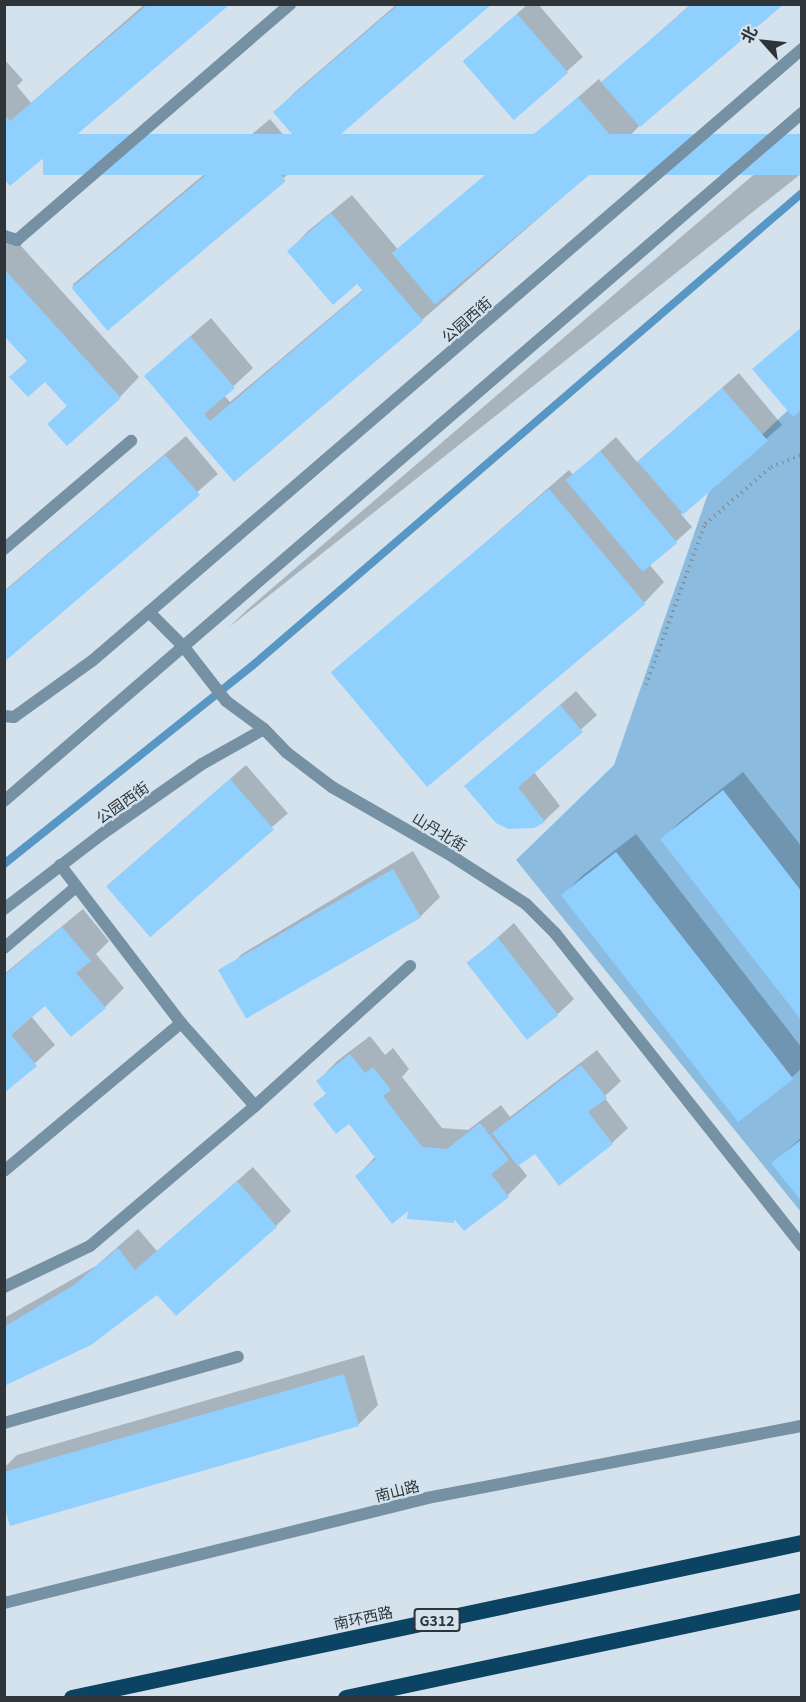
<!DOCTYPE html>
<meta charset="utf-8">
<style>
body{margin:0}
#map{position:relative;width:806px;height:1702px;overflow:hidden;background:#d3e2ed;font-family:Georgia,"Noto Sans SC",serif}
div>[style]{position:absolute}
.green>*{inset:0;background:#8bbbde}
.shadow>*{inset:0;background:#0003;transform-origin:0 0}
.stream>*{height:8px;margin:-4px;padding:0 4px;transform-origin:4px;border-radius:4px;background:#5897c3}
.building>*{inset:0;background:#90d0ff;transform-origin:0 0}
.path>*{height:4px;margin-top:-2px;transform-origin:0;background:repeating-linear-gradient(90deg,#869199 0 1.5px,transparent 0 6px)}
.pedestrian>*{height:12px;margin:-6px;padding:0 6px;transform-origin:6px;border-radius:6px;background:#7690a4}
.minor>*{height:12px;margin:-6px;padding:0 6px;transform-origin:6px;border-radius:6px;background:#7690a4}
.tertiary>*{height:12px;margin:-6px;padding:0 6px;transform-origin:6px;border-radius:6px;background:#7690a4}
.trunk>*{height:16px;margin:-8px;padding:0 8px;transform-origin:8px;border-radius:8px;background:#0c4262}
span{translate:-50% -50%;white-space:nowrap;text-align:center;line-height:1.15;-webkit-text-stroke:4.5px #d3e2ed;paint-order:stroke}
.shield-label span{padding:2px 4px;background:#d3e2ed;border:2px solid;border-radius:4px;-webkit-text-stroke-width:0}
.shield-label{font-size:14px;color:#2e3438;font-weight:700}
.street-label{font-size:15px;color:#2e3438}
.frame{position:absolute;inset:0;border:6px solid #2e3438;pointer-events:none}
.north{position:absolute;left:734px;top:12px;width:60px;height:60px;-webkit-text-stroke:4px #d3e2ed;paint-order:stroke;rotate:297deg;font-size:16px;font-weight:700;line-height:24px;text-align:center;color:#2e3438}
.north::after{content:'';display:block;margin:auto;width:21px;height:27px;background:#2e3438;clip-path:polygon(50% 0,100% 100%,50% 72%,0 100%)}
</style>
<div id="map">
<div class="green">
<div style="clip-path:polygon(801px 398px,801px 1212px,516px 860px,614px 765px,712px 482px)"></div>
</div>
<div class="shadow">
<div style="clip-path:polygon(145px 4px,227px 4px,48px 157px,46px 154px,4px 177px,4px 59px,23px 80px,17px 86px,31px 103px)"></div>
<div style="clip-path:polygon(397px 4px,490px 4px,275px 112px,295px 92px)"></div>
<div style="clip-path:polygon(528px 4px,538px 4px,583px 57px,513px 119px,464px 61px)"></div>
<div style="clip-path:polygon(691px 4px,782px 4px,639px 126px,620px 147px,422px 320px,235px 480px,146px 376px,211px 318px,253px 368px,224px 395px,230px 402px,364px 289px,357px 282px,289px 251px,308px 231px,352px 195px,400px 252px,599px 79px,602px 83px)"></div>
<div style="left:270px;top:119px;width:54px;height:258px;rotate:50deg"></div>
<div style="clip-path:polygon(802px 133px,802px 173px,228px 628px,248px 609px)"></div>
<div style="clip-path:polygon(4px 227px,139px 377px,120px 397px,49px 424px,68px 405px,4px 334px)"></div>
<div style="clip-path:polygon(802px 327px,802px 407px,754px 369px)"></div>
<div style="clip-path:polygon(739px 373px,782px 425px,681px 514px,692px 527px,650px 565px,664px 582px,645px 602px,334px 674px,569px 470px,573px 475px,616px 437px,637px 462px)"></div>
<div style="clip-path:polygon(186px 436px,218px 474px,4px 660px,4px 591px)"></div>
<div style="clip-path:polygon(576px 691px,597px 715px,534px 772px,560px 806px,544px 821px,533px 827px,466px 787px)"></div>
<div style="left:246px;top:765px;width:64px;height:184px;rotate:49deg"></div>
<div style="clip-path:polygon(743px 772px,802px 847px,802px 1019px,662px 839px,682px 820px)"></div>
<div style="clip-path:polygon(636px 834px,802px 1048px,802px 1068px,791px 1078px,563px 895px,583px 875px)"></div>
<div style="clip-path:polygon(413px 851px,440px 897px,421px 916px,222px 974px,242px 954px)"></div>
<div style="clip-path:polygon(83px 909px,109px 941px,96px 954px,124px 988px,105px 1007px,45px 1004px,31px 1016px,55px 1045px,4px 1091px,4px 974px)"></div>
<div style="clip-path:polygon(514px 923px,574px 999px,558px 1014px,469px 963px)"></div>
<div style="clip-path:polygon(370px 1036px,385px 1055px,393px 1048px,409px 1069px,402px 1077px,442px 1128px,468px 1130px,501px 1105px,510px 1117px,597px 1050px,621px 1081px,604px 1097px,628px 1128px,612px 1143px,535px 1152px,518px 1164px,527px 1176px,508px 1195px,453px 1221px,409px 1208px,357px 1176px,376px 1156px,349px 1122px,315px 1104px,327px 1093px,318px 1081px,337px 1061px)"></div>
<div style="clip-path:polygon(802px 1137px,802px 1200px,773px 1163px)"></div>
<div style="clip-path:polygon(253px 1167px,291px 1211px,276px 1226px,176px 1314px,157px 1292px,90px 1344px,4px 1385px,4px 1318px,96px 1266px,138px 1229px,157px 1251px)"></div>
<div style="clip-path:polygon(364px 1355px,378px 1405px,359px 1424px,11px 1524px,4px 1501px,4px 1468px,17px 1455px)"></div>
</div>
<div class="stream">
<div style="left:4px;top:864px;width:317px;rotate:-38.6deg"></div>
<div style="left:252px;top:666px;width:725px;rotate:-40.7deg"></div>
</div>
<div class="building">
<div style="clip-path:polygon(399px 4px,492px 4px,313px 158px,273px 112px)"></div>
<div style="clip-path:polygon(692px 4px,784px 4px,640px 127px,601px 82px)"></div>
<div style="clip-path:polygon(147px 5px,229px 5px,48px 159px,46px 156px,10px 186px,4px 179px,4px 114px,10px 121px)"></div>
<div style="left:517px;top:14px;width:78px;height:72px;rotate:49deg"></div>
<div style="left:578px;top:97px;width:67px;height:243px;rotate:50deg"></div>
<div style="left:802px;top:134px;width:41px;height:759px;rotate:90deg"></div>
<div style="left:250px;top:138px;width:56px;height:233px;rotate:50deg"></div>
<div style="clip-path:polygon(331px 213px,423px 321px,234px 482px,144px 376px,190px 336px,235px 388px,204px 414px,210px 421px,363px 291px,357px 284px,333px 305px,287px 251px)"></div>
<div style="clip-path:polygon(4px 269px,121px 398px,67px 446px,47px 424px,67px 406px,45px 382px,28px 397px,9px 377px,27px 361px,4px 336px)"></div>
<div style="clip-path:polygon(802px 327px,802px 409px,793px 417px,752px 369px)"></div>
<div style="left:722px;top:388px;width:70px;height:112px;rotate:49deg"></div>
<div style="left:600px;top:451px;width:120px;height:45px;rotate:50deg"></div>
<div style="clip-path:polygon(165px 455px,200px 495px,4px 662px,4px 592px)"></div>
<div style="left:549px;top:489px;width:150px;height:285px;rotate:50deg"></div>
<div style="clip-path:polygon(560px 705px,583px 732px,518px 787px,545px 822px,534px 828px,508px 829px,496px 823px,464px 786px)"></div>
<div style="left:230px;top:779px;width:67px;height:164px;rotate:49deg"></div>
<div style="clip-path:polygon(723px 790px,802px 892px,802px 1021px,660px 839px)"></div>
<div style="left:616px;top:852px;width:288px;height:70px;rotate:52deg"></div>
<div style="left:393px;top:869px;width:56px;height:202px;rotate:60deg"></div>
<div style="clip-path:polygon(62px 927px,91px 961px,76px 973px,106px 1008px,71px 1037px,45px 1006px,11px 1035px,37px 1066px,4px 1093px,4px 975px)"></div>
<div style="left:498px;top:938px;width:98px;height:40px;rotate:52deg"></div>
<div style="clip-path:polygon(350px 1054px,365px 1073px,373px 1067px,391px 1090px,383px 1096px,422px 1147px,447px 1149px,480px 1123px,509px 1160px,491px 1174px,509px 1197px,464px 1231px,454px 1219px,454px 1223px,407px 1219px,408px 1211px,392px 1224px,355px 1176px,376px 1159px,349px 1124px,336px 1134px,313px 1104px,326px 1094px,316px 1081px)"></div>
<div style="clip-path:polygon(581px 1065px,607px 1098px,588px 1112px,613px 1144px,559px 1186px,535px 1154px,518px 1166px,492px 1133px)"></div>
<div style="clip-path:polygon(802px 1139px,802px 1202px,771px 1163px)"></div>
<div style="clip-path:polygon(237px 1181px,277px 1227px,176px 1316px,157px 1295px,91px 1345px,4px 1386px,4px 1327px,74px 1285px,118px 1248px,135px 1270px)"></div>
<div style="clip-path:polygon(344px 1374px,359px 1426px,10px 1526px,4px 1506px,4px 1472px)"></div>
</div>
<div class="path">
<div style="left:646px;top:685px;width:171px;rotate:-69.9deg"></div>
<div style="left:705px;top:524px;width:87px;rotate:-40.8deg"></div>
<div style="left:771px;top:467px;width:33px;rotate:-21deg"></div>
</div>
<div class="pedestrian">
<div style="left:4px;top:801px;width:1054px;rotate:-40.77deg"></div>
</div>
<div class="minor">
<div style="left:4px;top:236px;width:14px;rotate:17deg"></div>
<div style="left:17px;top:240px;width:361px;rotate:-40.8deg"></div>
<div style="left:4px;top:549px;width:167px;rotate:-40.4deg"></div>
<div style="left:4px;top:716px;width:10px;rotate:6deg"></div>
<div style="left:14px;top:717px;width:96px;rotate:-35.7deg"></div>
<div style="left:92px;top:661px;width:75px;rotate:-40.7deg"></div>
<div style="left:4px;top:948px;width:94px;rotate:-40.3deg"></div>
<div style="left:255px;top:1106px;width:209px;rotate:-42.1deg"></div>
<div style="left:4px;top:1171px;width:231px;rotate:-39.9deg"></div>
<div style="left:181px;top:1023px;width:199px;rotate:-127.4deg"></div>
<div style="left:4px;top:1287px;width:95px;rotate:-25.5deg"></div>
<div style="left:90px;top:1246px;width:216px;rotate:-40.3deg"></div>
<div style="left:255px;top:1106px;width:111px;rotate:-131.7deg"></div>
<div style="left:4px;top:1423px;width:243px;rotate:-15.8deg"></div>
</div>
<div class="tertiary">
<div style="left:802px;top:49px;width:862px;rotate:139.23deg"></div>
<div style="left:149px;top:612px;width:49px;rotate:45deg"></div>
<div style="left:184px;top:647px;width:68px;rotate:52.1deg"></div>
<div style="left:226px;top:701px;width:47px;rotate:36.4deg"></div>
<div style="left:264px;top:729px;width:32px;rotate:46deg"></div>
<div style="left:286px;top:752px;width:58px;rotate:37.3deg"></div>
<div style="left:332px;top:787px;width:133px;rotate:29.9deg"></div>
<div style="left:447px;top:853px;width:94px;rotate:32.8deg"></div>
<div style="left:526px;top:904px;width:41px;rotate:45deg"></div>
<div style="left:555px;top:933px;width:399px;rotate:51.7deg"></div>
<div style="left:4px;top:909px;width:123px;rotate:-37.4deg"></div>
<div style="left:102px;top:834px;width:122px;rotate:-35deg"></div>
<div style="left:202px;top:764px;width:71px;rotate:-29.4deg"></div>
<div style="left:4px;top:1603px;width:436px;rotate:-13.9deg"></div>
<div style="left:427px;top:1498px;width:382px;rotate:-10.9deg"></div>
</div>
<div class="trunk">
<div style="left:72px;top:1698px;width:746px;rotate:-11.99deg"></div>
<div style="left:346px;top:1698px;width:466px;rotate:-12deg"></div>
</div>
<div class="shield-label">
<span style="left:437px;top:1620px">G312</span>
</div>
<div class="street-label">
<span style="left:466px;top:319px;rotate:-41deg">公园西街</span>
<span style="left:122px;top:802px;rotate:-35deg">公园西街</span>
<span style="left:440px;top:831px;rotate:31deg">山丹北街</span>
<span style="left:397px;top:1490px;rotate:-14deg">南山路</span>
<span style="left:363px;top:1617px;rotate:-12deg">南环西路</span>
</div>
<div class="frame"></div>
<div class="north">北</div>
</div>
